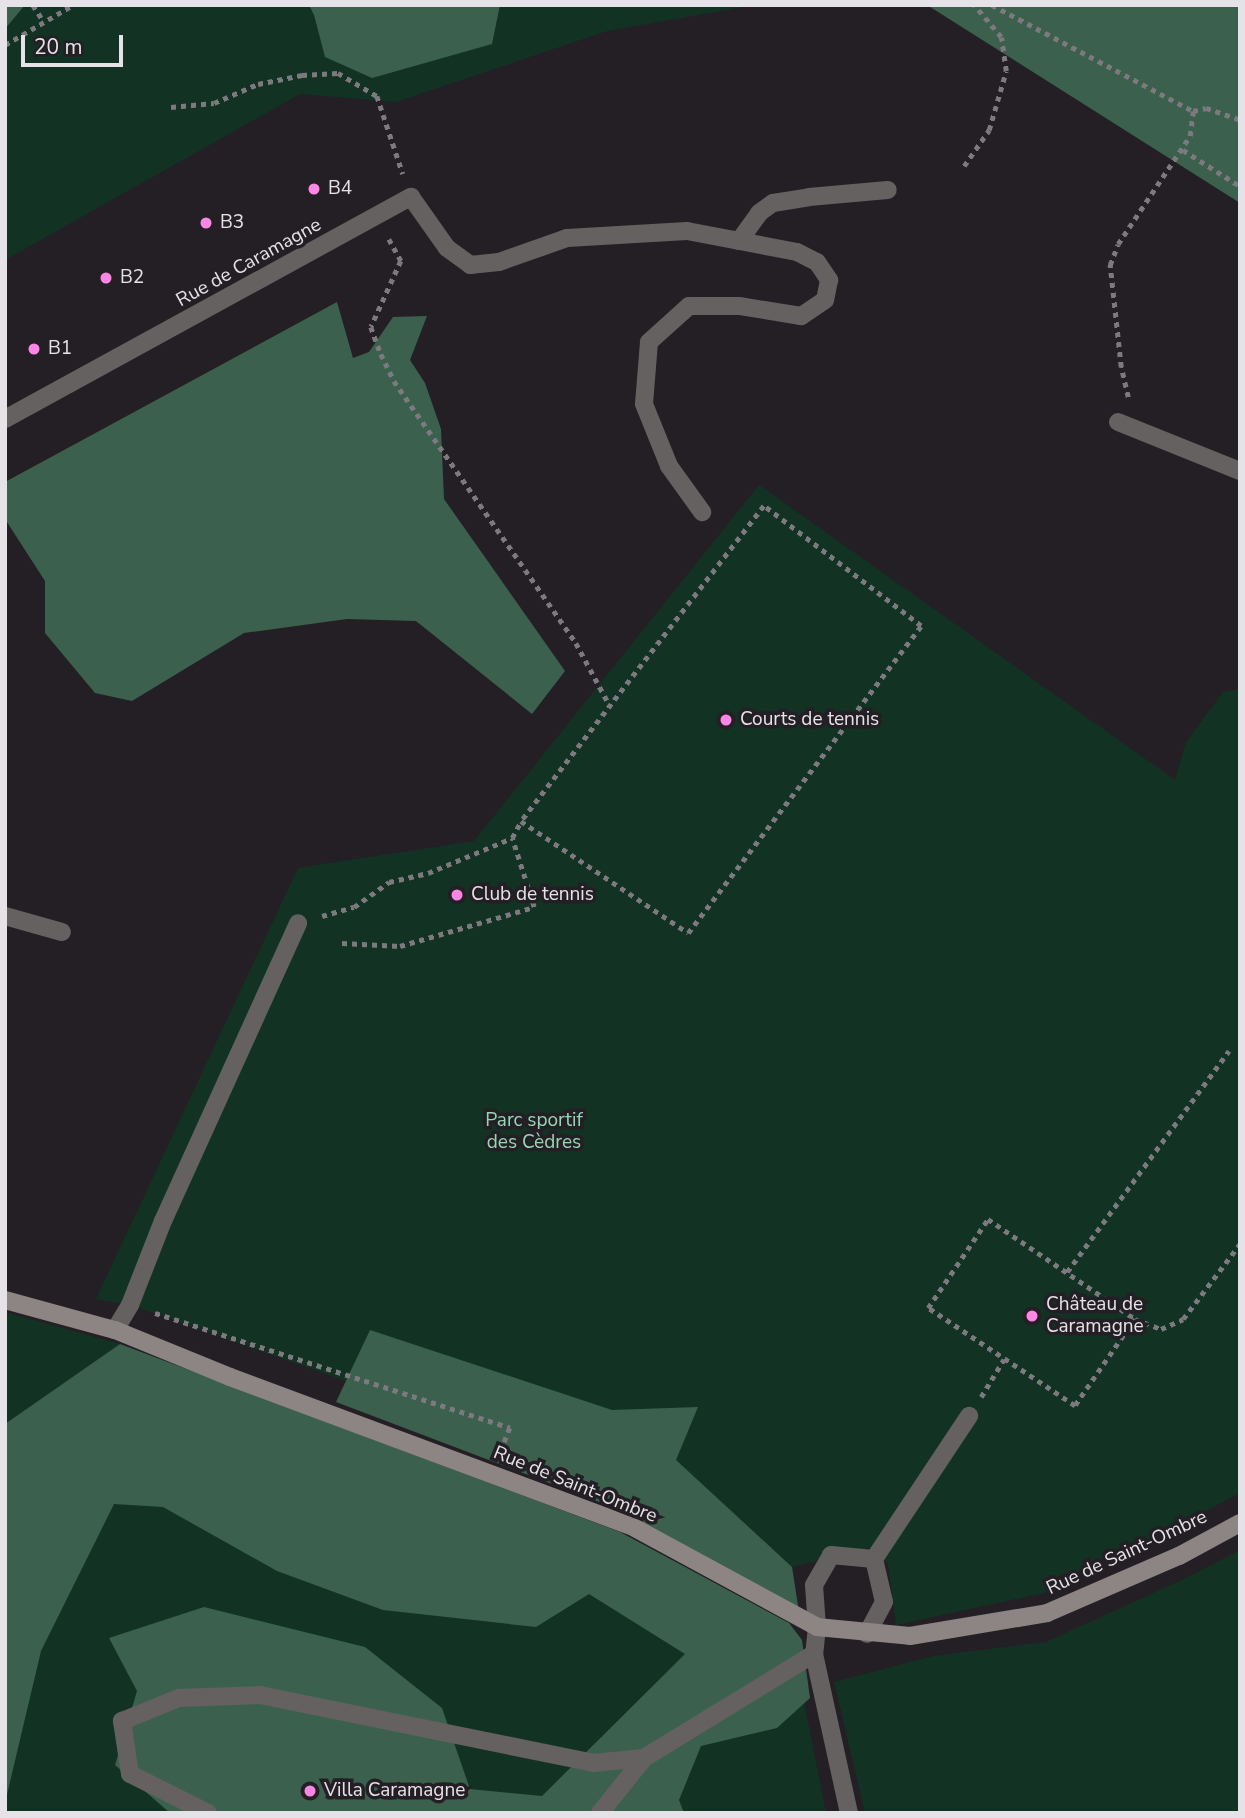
<!DOCTYPE html>
<meta charset="utf-8">
<style>
body{margin:0}
#map{position:relative;width:1245px;height:1818px;overflow:hidden;background:#241f25;font-family:"Nunito Sans",sans-serif}
div>[style]{position:absolute}
.green>*{inset:0;background:#123324}
.forest>*{inset:0;background:#3b614e}
.path>*{height:4.5px;margin-top:-2.25px;transform-origin:0;background:repeating-linear-gradient(90deg,#7d797e 0 5px,transparent 0 10px)}
.lane>*{height:18px;margin:-9px;padding:0 9px;transform-origin:9px;border-radius:9px;background:#656160}
.street>*{height:18px;margin:-9px;padding:0 9px;transform-origin:9px;border-radius:9px;background:#656160}
.secondary>*{height:18px;margin:-9px;padding:0 9px;transform-origin:9px;border-radius:9px;background:#8c8584}
.dots>*{width:19px;height:19px;translate:-50% -50%;box-sizing:border-box;border:4px solid #241f25;border-radius:50%}
span{translate:-50% -50%;white-space:nowrap;text-align:center;line-height:1.15;-webkit-text-stroke:7px #241f25;paint-order:stroke}
.poi-label{font-size:19px;color:#e6e3e8}
.left{translate:0 -50%;text-align:left}
.street-label{font-size:19px;color:#e6e3e8}
.park-label{font-size:19px;color:#94d7b5}
.frame{position:absolute;inset:0;border:7px solid #e6e3e8;pointer-events:none}
.scale{position:absolute;left:21px;top:35px;width:102px;height:32px;box-sizing:border-box;border:4px solid #e6e3e8;border-top:0;padding-left:9px;font-size:21px;line-height:24px;white-space:nowrap;color:#e6e3e8;-webkit-text-stroke:5px #241f25;paint-order:stroke}
</style>
<div id="map">
<div class="green">
<div style="clip-path:polygon(25px 5px,309px 5px,314px 15px,325px 57px,492px 44px,500px 5px,755px 5px,607px 31px,396px 102px,300px 94px,5px 260px,5px 29px)"></div>
<div style="clip-path:polygon(759px 485px,1175px 780px,1186px 742px,1223px 692px,1240px 689px,1240px 1493px,1053px 1591px,896px 1625px,888px 1563px,868px 1548px,792px 1567px,675px 1460px,591px 1468px,131px 1305px,96px 1299px,298px 868px,474px 841px)"></div>
<div style="clip-path:polygon(5px 1312px,120px 1344px,5px 1424px)"></div>
<div style="clip-path:polygon(131px 1359px,792px 1641px,826px 1813px,5px 1813px,5px 1651px)"></div>
<div style="clip-path:polygon(1240px 1550px,1240px 1813px,865px 1813px,834px 1682px,933px 1656px,1046px 1642px,1184px 1579px)"></div>
</div>
<div class="forest">
<div style="clip-path:polygon(5px 5px,25px 5px,5px 29px)"></div>
<div style="clip-path:polygon(309px 5px,500px 5px,492px 44px,372px 78px,325px 57px,314px 15px)"></div>
<div style="clip-path:polygon(927px 5px,1240px 5px,1240px 203px)"></div>
<div style="clip-path:polygon(337px 302px,353px 358px,369px 352px,393px 317px,427px 316px,410px 360px,425px 383px,441px 429px,444px 499px,565px 671px,532px 714px,416px 621px,347px 619px,244px 633px,132px 701px,95px 693px,45px 633px,45px 581px,5px 519px,5px 482px)"></div>
<div style="clip-path:polygon(370px 1330px,612px 1410px,698px 1407px,676px 1460px,792px 1567px,799px 1612px,623px 1511px,336px 1402px)"></div>
<div style="clip-path:polygon(120px 1344px,620px 1532px,789px 1623px,802px 1640px,810px 1698px,777px 1728px,701px 1746px,679px 1800px,684px 1813px,170px 1813px,115px 1765px,137px 1691px,109px 1638px,204px 1607px,365px 1647px,442px 1708px,470px 1789px,542px 1796px,685px 1654px,589px 1594px,536px 1627px,383px 1610px,277px 1571px,163px 1507px,114px 1504px,41px 1651px,5px 1803px,5px 1424px)"></div>
</div>
<div class="path">
<div style="left:33px;top:5px;width:20px;rotate:57deg"></div>
<div style="left:992px;top:5px;width:227px;rotate:27.8deg"></div>
<div style="left:1193px;top:111px;width:13px;rotate:-13deg"></div>
<div style="left:1206px;top:108px;width:36px;rotate:19deg"></div>
<div style="left:5px;top:45px;width:79px;rotate:-30.5deg"></div>
<div style="left:171px;top:107px;width:43px;rotate:-5.3deg"></div>
<div style="left:214px;top:103px;width:48px;rotate:-23.4deg"></div>
<div style="left:258px;top:84px;width:45px;rotate:-11.6deg"></div>
<div style="left:302px;top:75px;width:36px;rotate:-3deg"></div>
<div style="left:338px;top:73px;width:45px;rotate:30.5deg"></div>
<div style="left:377px;top:96px;width:82px;rotate:71.6deg"></div>
<div style="left:1183px;top:150px;width:67px;rotate:32.3deg"></div>
<div style="left:964px;top:166px;width:44px;rotate:-55.2deg"></div>
<div style="left:989px;top:130px;width:61px;rotate:-73.9deg"></div>
<div style="left:1006px;top:71px;width:34px;rotate:-98deg"></div>
<div style="left:1001px;top:37px;width:42px;rotate:-130.2deg"></div>
<div style="left:389px;top:239px;width:25px;rotate:61deg"></div>
<div style="left:401px;top:261px;width:72px;rotate:114.4deg"></div>
<div style="left:371px;top:327px;width:29px;rotate:70deg"></div>
<div style="left:381px;top:354px;width:30px;rotate:64deg"></div>
<div style="left:394px;top:381px;width:319px;rotate:55.2deg"></div>
<div style="left:576px;top:643px;width:72px;rotate:61.6deg"></div>
<div style="left:1128px;top:397px;width:31px;rotate:-103deg"></div>
<div style="left:1121px;top:367px;width:103px;rotate:-96.2deg"></div>
<div style="left:1110px;top:265px;width:22px;rotate:-69deg"></div>
<div style="left:1118px;top:244px;width:130px;rotate:-56.3deg"></div>
<div style="left:1190px;top:136px;width:25px;rotate:-83deg"></div>
<div style="left:322px;top:916px;width:33px;rotate:-16deg"></div>
<div style="left:354px;top:907px;width:43px;rotate:-35.5deg"></div>
<div style="left:389px;top:882px;width:40px;rotate:-13deg"></div>
<div style="left:428px;top:873px;width:91px;rotate:-22.6deg"></div>
<div style="left:512px;top:838px;width:19px;rotate:-62deg"></div>
<div style="left:521px;top:821px;width:201px;rotate:33.8deg"></div>
<div style="left:688px;top:933px;width:385px;rotate:-52.8deg"></div>
<div style="left:921px;top:626px;width:198px;rotate:-142.6deg"></div>
<div style="left:764px;top:506px;width:398px;rotate:127.6deg"></div>
<div style="left:342px;top:943px;width:58px;rotate:3deg"></div>
<div style="left:400px;top:946px;width:140px;rotate:-16.2deg"></div>
<div style="left:534px;top:907px;width:72px;rotate:-107.7deg"></div>
<div style="left:988px;top:1219px;width:178px;rotate:34.2deg"></div>
<div style="left:1135px;top:1319px;width:106px;rotate:124.6deg"></div>
<div style="left:1075px;top:1406px;width:177px;rotate:-146.3deg"></div>
<div style="left:928px;top:1308px;width:107px;rotate:-56deg"></div>
<div style="left:1067px;top:1272px;width:274px;rotate:-53.8deg"></div>
<div style="left:155px;top:1313px;width:373px;rotate:17.9deg"></div>
<div style="left:510px;top:1428px;width:24px;rotate:112deg"></div>
<div style="left:1135px;top:1319px;width:28px;rotate:21deg"></div>
<div style="left:1161px;top:1329px;width:24px;rotate:-24deg"></div>
<div style="left:1183px;top:1319px;width:94px;rotate:-52.8deg"></div>
<div style="left:981px;top:1397px;width:44px;rotate:-58.8deg"></div>
</div>
<div class="lane">
<div style="left:115px;top:1330px;width:29px;rotate:-59deg"></div>
<div style="left:130px;top:1305px;width:90px;rotate:-68.6deg"></div>
<div style="left:163px;top:1221px;width:327px;rotate:-65.6deg"></div>
<div style="left:874px;top:1559px;width:172px;rotate:-56.4deg"></div>
<div style="left:817px;top:1627px;width:42px;rotate:-94.1deg"></div>
<div style="left:814px;top:1585px;width:34px;rotate:-60deg"></div>
<div style="left:831px;top:1555px;width:43px;rotate:5.3deg"></div>
<div style="left:874px;top:1559px;width:44px;rotate:76.9deg"></div>
<div style="left:884px;top:1602px;width:36px;rotate:118deg"></div>
<div style="left:208px;top:1813px;width:87px;rotate:-153.4deg"></div>
<div style="left:130px;top:1774px;width:54px;rotate:-98.6deg"></div>
<div style="left:122px;top:1721px;width:61px;rotate:-22deg"></div>
<div style="left:179px;top:1698px;width:81px;rotate:-2.1deg"></div>
<div style="left:260px;top:1695px;width:340px;rotate:11.5deg"></div>
<div style="left:593px;top:1763px;width:51px;rotate:-5.6deg"></div>
<div style="left:600px;top:1813px;width:70px;rotate:-51.3deg"></div>
<div style="left:644px;top:1758px;width:199px;rotate:-31.5deg"></div>
</div>
<div class="street">
<div style="left:739px;top:241px;width:34px;rotate:-54deg"></div>
<div style="left:759px;top:213px;width:17px;rotate:-36deg"></div>
<div style="left:773px;top:203px;width:36px;rotate:-9deg"></div>
<div style="left:809px;top:197px;width:79px;rotate:-5.1deg"></div>
<div style="left:5px;top:419px;width:463px;rotate:-28.7deg"></div>
<div style="left:411px;top:197px;width:62px;rotate:54.8deg"></div>
<div style="left:447px;top:248px;width:29px;rotate:36deg"></div>
<div style="left:470px;top:265px;width:29px;rotate:-6deg"></div>
<div style="left:499px;top:262px;width:72px;rotate:-19.4deg"></div>
<div style="left:567px;top:238px;width:120px;rotate:-3.3deg"></div>
<div style="left:687px;top:231px;width:112px;rotate:10.8deg"></div>
<div style="left:797px;top:252px;width:22px;rotate:27deg"></div>
<div style="left:817px;top:262px;width:22px;rotate:56deg"></div>
<div style="left:829px;top:280px;width:20px;rotate:101deg"></div>
<div style="left:825px;top:300px;width:29px;rotate:146deg"></div>
<div style="left:801px;top:316px;width:63px;rotate:-170.8deg"></div>
<div style="left:739px;top:306px;width:50px;rotate:180deg"></div>
<div style="left:689px;top:306px;width:54px;rotate:138deg"></div>
<div style="left:649px;top:342px;width:62px;rotate:94.6deg"></div>
<div style="left:644px;top:404px;width:67px;rotate:68deg"></div>
<div style="left:669px;top:466px;width:57px;rotate:54.3deg"></div>
<div style="left:1118px;top:422px;width:131px;rotate:21.9deg"></div>
<div style="left:5px;top:916px;width:59px;rotate:15.7deg"></div>
<div style="left:817px;top:1627px;width:27px;rotate:96deg"></div>
<div style="left:814px;top:1654px;width:163px;rotate:77.6deg"></div>
</div>
<div class="secondary">
<div style="left:5px;top:1300px;width:114px;rotate:15.3deg"></div>
<div style="left:115px;top:1330px;width:124px;rotate:22.2deg"></div>
<div style="left:230px;top:1377px;width:432px;rotate:20.4deg"></div>
<div style="left:635px;top:1528px;width:207px;rotate:28.5deg"></div>
<div style="left:817px;top:1627px;width:93px;rotate:5.5deg"></div>
<div style="left:910px;top:1636px;width:139px;rotate:-9.5deg"></div>
<div style="left:1047px;top:1613px;width:144px;rotate:-23.4deg"></div>
<div style="left:1179px;top:1556px;width:69px;rotate:-28.4deg"></div>
</div>
<div class="dots">
<div style="left:314px;top:189px;background:#fc86e4"></div>
<div style="left:206px;top:223px;background:#fc86e4"></div>
<div style="left:106px;top:278px;background:#fc86e4"></div>
<div style="left:34px;top:349px;background:#fc86e4"></div>
<div style="left:726px;top:720px;background:#fc86e4"></div>
<div style="left:457px;top:895px;background:#fc86e4"></div>
<div style="left:1032px;top:1316px;background:#fc86e4"></div>
<div style="left:310px;top:1791px;background:#fc86e4"></div>
</div>
<div class="poi-label">
<span class="left" style="left:328px;top:189px">B4</span>
<span class="left" style="left:220px;top:223px">B3</span>
<span class="left" style="left:120px;top:278px">B2</span>
<span class="left" style="left:48px;top:349px">B1</span>
<span class="left" style="left:740px;top:720px">Courts de tennis</span>
<span class="left" style="left:471px;top:895px">Club de tennis</span>
<span class="left" style="left:1046px;top:1316px">Château de<br>Caramagne</span>
<span class="left" style="left:324px;top:1791px">Villa Caramagne</span>
</div>
<div class="street-label">
<span style="left:249px;top:263px;rotate:-29deg">Rue de Caramagne</span>
<span style="left:575px;top:1485px;rotate:22deg">Rue de Saint-Ombre</span>
<span style="left:1127px;top:1553px;rotate:-25deg">Rue de Saint-Ombre</span>
</div>
<div class="park-label">
<span style="left:534px;top:1132px">Parc sportif<br>des Cèdres</span>
</div>
<div class="frame"></div>
<div class="scale">20 m</div>
</div>
